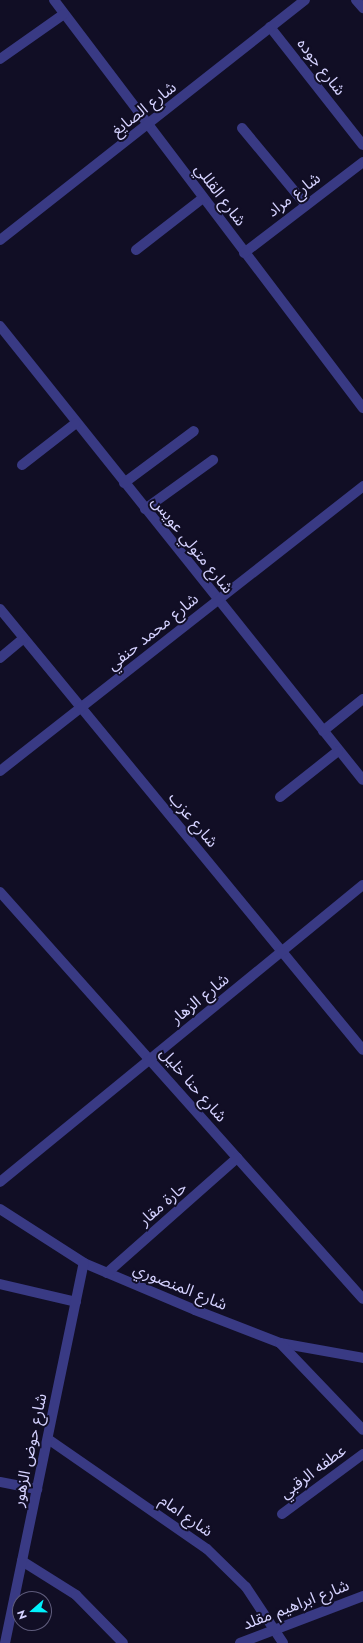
<!DOCTYPE html>
<meta charset="utf-8">
<style>
body{margin:0}
#map{position:relative;width:363px;height:1643px;overflow:hidden;background:#110e25;font-family:Jost,"Noto Sans Arabic",sans-serif}
div>[style]{position:absolute}
.minor>*{height:10px;margin:-5px;padding:0 5px;transform-origin:5px;border-radius:5px;background:#393a84}
span{translate:-50% -50%;white-space:nowrap;text-align:center;line-height:1.15;-webkit-text-stroke:4px #110e25;paint-order:stroke}
.street-label{font-size:16px;color:#d5d2ff}
.north{position:absolute;left:12px;top:1591px;width:40px;height:40px;box-sizing:border-box;background:#110e25;border:1px solid #5f5c7c;border-radius:50%;rotate:250deg;font-size:11px;font-weight:700;line-height:16px;text-align:center;color:#d5d2ff}
.north::after{content:'';display:block;margin:auto;width:14px;height:18px;background:#00f2fd;clip-path:polygon(50% 0,100% 100%,50% 72%,0 100%)}
</style>
<div id="map">
<div class="minor">
<div style="left:54px;top:0;width:512px;rotate:52.86deg"></div>
<div style="left:356px;top:0;width:11px;rotate:49deg"></div>
<div style="left:270px;top:27px;width:150px;rotate:51.8deg"></div>
<div style="left:0;top:59px;width:78px;rotate:-35.1deg"></div>
<div style="left:242px;top:128px;width:100px;rotate:50.3deg"></div>
<div style="left:0;top:240px;width:388px;rotate:-38.2deg"></div>
<div style="left:136px;top:250px;width:85px;rotate:-37.8deg"></div>
<div style="left:244px;top:253px;width:150px;rotate:-37.4deg"></div>
<div style="left:0;top:326px;width:581px;rotate:51.36deg"></div>
<div style="left:22px;top:465px;width:68px;rotate:-37.9deg"></div>
<div style="left:124px;top:483px;width:87px;rotate:-36.6deg"></div>
<div style="left:145px;top:509px;width:84px;rotate:-35.8deg"></div>
<div style="left:0;top:609px;width:571px;rotate:50.54deg"></div>
<div style="left:0;top:658px;width:30px;rotate:-40deg"></div>
<div style="left:323px;top:731px;width:51px;rotate:-38.7deg"></div>
<div style="left:0;top:771px;width:462px;rotate:-38.1deg"></div>
<div style="left:280px;top:797px;width:74px;rotate:-38.4deg"></div>
<div style="left:0;top:892px;width:545px;rotate:48.27deg"></div>
<div style="left:0;top:1182px;width:469px;rotate:-39.3deg"></div>
<div style="left:0;top:1209px;width:100px;rotate:32.7deg"></div>
<div style="left:84px;top:1263px;width:121px;rotate:22.9deg"></div>
<div style="left:195px;top:1310px;width:91px;rotate:21.2deg"></div>
<div style="left:280px;top:1343px;width:84px;rotate:10.2deg"></div>
<div style="left:107px;top:1273px;width:174px;rotate:-41.5deg"></div>
<div style="left:0;top:1284px;width:78px;rotate:13.3deg"></div>
<div style="left:280px;top:1343px;width:120px;rotate:46.3deg"></div>
<div style="left:48px;top:1439px;width:193px;rotate:34.7deg"></div>
<div style="left:207px;top:1549px;width:54px;rotate:44.3deg"></div>
<div style="left:246px;top:1587px;width:67px;rotate:56.5deg"></div>
<div style="left:0;top:1482px;width:38px;rotate:11deg"></div>
<div style="left:282px;top:1514px;width:101px;rotate:-36.5deg"></div>
<div style="left:22px;top:1561px;width:64px;rotate:32.2deg"></div>
<div style="left:76px;top:1595px;width:67px;rotate:45.6deg"></div>
<div style="left:5px;top:1643px;width:388px;rotate:-78.3deg"></div>
<div style="left:240px;top:1643px;width:132px;rotate:-20.9deg"></div>
</div>
<div class="street-label">
<span style="left:321px;top:67px;rotate:52deg">شارع جوده</span>
<span style="left:144px;top:109px;rotate:-38deg">شارع الصايغ</span>
<span style="left:220px;top:195px;rotate:53deg">شارع القللي</span>
<span style="left:294px;top:195px;rotate:-37deg">شارع مراد</span>
<span style="left:192px;top:545px;rotate:51deg">شارع متولي عويس</span>
<span style="left:153px;top:632px;rotate:-39deg">شارع محمد حنفي</span>
<span style="left:193px;top:820px;rotate:50deg">شارع عزب</span>
<span style="left:200px;top:999px;rotate:-39deg">شارع الزهار</span>
<span style="left:193px;top:1085px;rotate:49deg">شارع حنا خليل</span>
<span style="left:163px;top:1204px;rotate:-41deg">حارة مقار</span>
<span style="left:180px;top:1287px;rotate:22deg">شارع المنصوري</span>
<span style="left:30px;top:1450px;rotate:-78deg">شارع حوض الزهور</span>
<span style="left:313px;top:1472px;rotate:-37deg">عطفه الرقبي</span>
<span style="left:186px;top:1516px;rotate:35deg">شارع امام</span>
<span style="left:296px;top:1605px;rotate:-21deg">شارع ابراهيم مقلد</span>
</div>
<div class="north">N</div>
</div>
